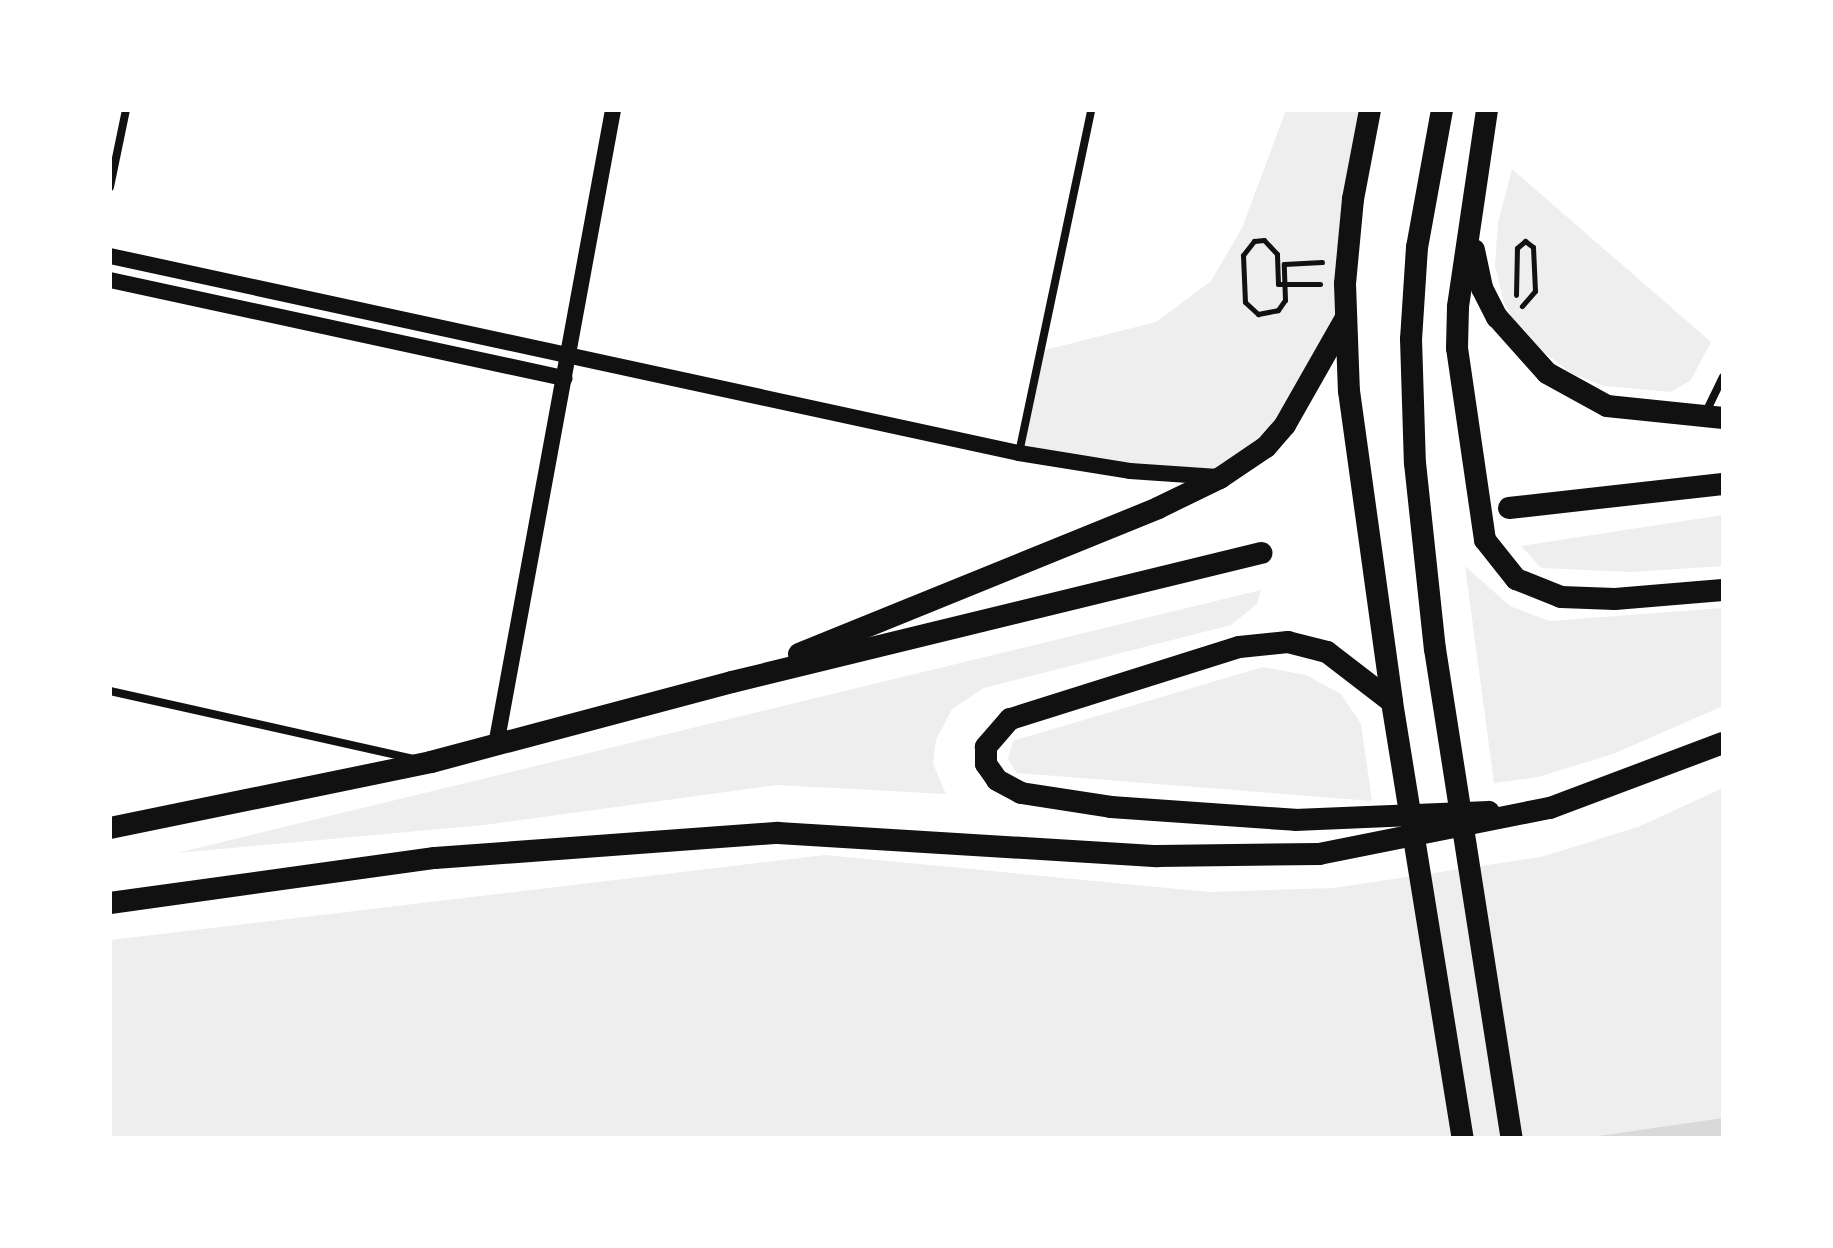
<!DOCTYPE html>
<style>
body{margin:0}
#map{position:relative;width:1833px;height:1248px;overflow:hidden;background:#fff;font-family:"Libre Baskerville",serif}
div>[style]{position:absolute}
.green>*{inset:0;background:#eee}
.water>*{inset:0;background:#d9d9d9}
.path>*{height:5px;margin:-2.5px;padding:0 2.5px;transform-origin:2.5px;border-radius:2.5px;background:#111}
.minor>*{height:8px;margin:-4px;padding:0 4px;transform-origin:4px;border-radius:4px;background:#111}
.secondary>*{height:16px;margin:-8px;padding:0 8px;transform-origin:8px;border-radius:8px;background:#111}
.trunk>*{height:22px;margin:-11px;padding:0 11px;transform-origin:11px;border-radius:11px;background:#111}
span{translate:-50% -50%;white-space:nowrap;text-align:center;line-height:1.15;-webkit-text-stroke:8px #fff;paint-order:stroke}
.frame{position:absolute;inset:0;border:112px solid #fff;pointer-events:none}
</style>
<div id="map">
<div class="green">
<div style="clip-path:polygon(1286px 110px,1370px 110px,1344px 321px,1303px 398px,1220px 478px,1019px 453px,1041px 351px,1156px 322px,1211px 281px,1242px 228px)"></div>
<div style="clip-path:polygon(1512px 169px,1711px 342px,1691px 380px,1671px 392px,1604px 386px,1573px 374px,1522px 336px,1504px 303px,1495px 266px,1498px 223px)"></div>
<div style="clip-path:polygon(1723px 515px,1723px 566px,1631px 572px,1541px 568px,1521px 546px)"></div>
<div style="clip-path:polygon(1465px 566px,1510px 606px,1549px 621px,1723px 608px,1723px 706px,1613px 754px,1538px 777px,1494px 783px)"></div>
<div style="clip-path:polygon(1261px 590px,1257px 604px,1231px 625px,984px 688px,952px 709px,936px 740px,933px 764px,946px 794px,777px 785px,484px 825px,177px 853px)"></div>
<div style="clip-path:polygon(1263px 667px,1306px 675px,1341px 694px,1361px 724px,1372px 801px,1017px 773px,1008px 759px,1013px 741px)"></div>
<div style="clip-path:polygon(1723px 788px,1723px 1138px,110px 1138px,110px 940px,825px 855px,1209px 892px,1333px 888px,1541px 857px,1638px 827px)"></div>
</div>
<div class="water">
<div style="clip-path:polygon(1723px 1118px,1723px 1138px,1585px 1138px)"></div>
</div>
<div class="path">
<div style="left:1320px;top:284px;width:42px;rotate:180deg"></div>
<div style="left:1278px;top:284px;width:30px;rotate:-92deg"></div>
<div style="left:1277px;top:254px;width:19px;rotate:-133deg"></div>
<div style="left:1264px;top:240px;width:10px;rotate:174deg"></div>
<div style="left:1254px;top:241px;width:18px;rotate:128deg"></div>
<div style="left:1243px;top:255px;width:47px;rotate:87.6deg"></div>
<div style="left:1245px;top:302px;width:18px;rotate:43deg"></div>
<div style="left:1258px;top:314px;width:20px;rotate:-11deg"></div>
<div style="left:1278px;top:310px;width:12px;rotate:-55deg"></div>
<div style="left:1285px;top:300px;width:36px;rotate:-92deg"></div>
<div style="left:1284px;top:264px;width:38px;rotate:-3deg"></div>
<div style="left:1516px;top:295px;width:47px;rotate:-88.8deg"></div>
<div style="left:1517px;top:248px;width:11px;rotate:-41deg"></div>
<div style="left:1525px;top:241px;width:10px;rotate:37deg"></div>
<div style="left:1533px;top:247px;width:44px;rotate:87.4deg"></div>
<div style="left:1535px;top:291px;width:20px;rotate:131deg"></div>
</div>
<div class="minor">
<div style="left:110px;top:187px;width:79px;rotate:-78.3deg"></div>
<div style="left:1705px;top:414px;width:41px;rotate:-64.1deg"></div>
<div style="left:1019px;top:453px;width:350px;rotate:-78.1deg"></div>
<div style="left:110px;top:691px;width:312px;rotate:12.6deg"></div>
</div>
<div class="secondary">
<div style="left:110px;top:256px;width:930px;rotate:12.23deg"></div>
<div style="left:1019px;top:453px;width:112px;rotate:9.2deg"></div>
<div style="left:1130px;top:471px;width:88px;rotate:3.9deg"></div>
<div style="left:110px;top:280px;width:465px;rotate:12.2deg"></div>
<div style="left:496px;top:745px;width:646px;rotate:-79.56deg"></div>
</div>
<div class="trunk">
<div style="left:1370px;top:110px;width:91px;rotate:100.8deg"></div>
<div style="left:1353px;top:199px;width:85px;rotate:95.4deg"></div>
<div style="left:1345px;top:284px;width:107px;rotate:87.9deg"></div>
<div style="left:1349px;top:391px;width:314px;rotate:82.1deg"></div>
<div style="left:1392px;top:702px;width:442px;rotate:80.8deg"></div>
<div style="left:1442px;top:110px;width:139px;rotate:100.3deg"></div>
<div style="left:1417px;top:247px;width:92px;rotate:93.7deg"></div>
<div style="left:1411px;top:339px;width:124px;rotate:88.2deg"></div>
<div style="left:1415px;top:463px;width:187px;rotate:83.9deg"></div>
<div style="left:1435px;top:649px;width:495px;rotate:81.1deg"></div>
<div style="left:1487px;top:110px;width:199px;rotate:98.4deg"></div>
<div style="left:1458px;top:307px;width:41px;rotate:91.4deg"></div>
<div style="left:1457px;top:348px;width:194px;rotate:81.7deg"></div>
<div style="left:1485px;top:540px;width:50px;rotate:51.5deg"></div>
<div style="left:1516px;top:579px;width:48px;rotate:21.8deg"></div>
<div style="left:1561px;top:597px;width:54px;rotate:2.1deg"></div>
<div style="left:1615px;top:599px;width:108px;rotate:-4.8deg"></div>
<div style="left:1474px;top:250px;width:39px;rotate:78deg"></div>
<div style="left:1482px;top:288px;width:33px;rotate:63deg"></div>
<div style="left:1497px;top:317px;width:75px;rotate:48.2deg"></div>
<div style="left:1547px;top:373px;width:68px;rotate:28.8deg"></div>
<div style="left:1607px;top:406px;width:117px;rotate:5.9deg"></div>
<div style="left:1509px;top:508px;width:215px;rotate:-6.4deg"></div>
<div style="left:799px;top:654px;width:388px;rotate:-22.1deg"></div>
<div style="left:1158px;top:508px;width:69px;rotate:-25.8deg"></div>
<div style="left:1220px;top:478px;width:55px;rotate:-34deg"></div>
<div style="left:1266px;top:447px;width:29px;rotate:-49deg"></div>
<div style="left:1285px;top:425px;width:120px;rotate:-60.4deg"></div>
<div style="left:1392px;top:702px;width:82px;rotate:-142.4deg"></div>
<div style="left:1327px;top:652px;width:40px;rotate:-165.6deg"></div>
<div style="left:1288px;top:642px;width:49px;rotate:174.2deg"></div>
<div style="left:1239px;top:647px;width:240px;rotate:162.5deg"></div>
<div style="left:1010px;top:719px;width:37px;rotate:131deg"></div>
<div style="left:986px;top:747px;width:17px;rotate:90deg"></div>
<div style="left:986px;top:764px;width:19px;rotate:55deg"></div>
<div style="left:997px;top:780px;width:27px;rotate:28deg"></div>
<div style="left:1021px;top:793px;width:91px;rotate:8.8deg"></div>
<div style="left:1111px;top:807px;width:184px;rotate:4deg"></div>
<div style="left:1295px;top:820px;width:194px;rotate:-2.4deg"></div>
<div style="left:110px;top:828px;width:328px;rotate:-11.6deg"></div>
<div style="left:431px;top:762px;width:311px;rotate:-14.9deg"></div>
<div style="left:732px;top:682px;width:545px;rotate:-13.7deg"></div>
<div style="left:110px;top:903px;width:328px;rotate:-7.9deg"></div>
<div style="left:435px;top:858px;width:344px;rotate:-4.2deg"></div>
<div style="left:778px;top:833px;width:380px;rotate:3.5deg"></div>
<div style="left:1157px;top:856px;width:162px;rotate:-0.7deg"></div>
<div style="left:1319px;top:854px;width:236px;rotate:-11.3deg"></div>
<div style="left:1550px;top:808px;width:185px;rotate:-20.6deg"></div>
</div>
<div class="frame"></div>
</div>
